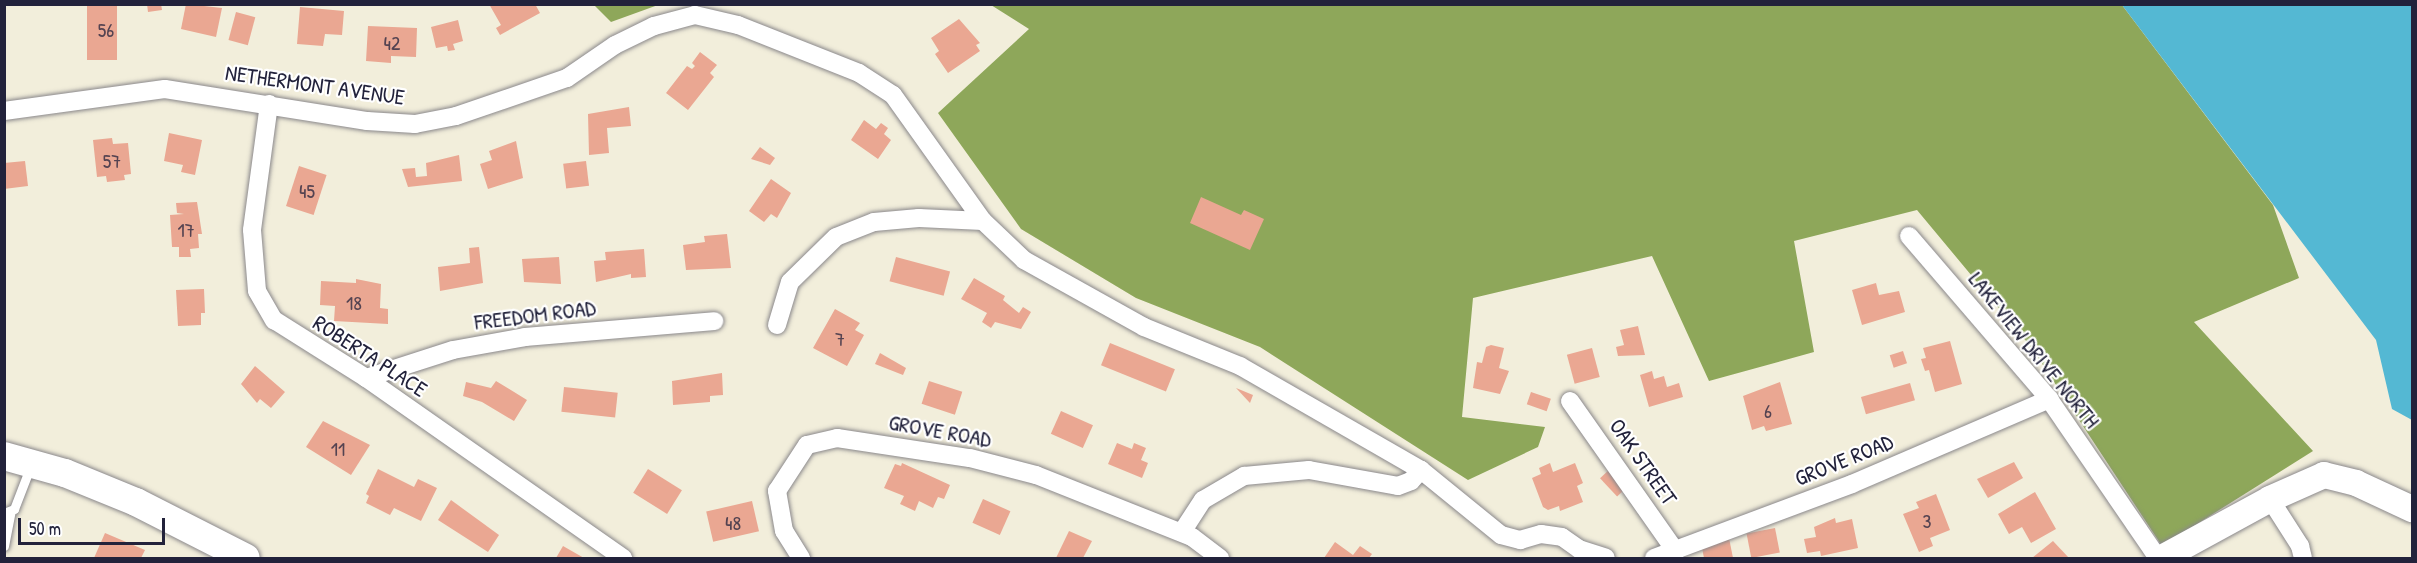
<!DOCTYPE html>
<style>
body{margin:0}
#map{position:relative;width:2417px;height:563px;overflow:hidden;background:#f2eedb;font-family:"Patrick Hand",sans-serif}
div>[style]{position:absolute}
.forest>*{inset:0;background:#8ea75a}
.water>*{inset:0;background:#54b8d3}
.building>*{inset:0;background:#eaa792;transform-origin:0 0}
.roads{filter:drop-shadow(0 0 2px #8a888b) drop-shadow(0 0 2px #8a888b)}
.lane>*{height:9px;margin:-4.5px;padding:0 4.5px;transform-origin:4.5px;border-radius:4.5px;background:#fff}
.street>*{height:18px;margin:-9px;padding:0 9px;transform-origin:9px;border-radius:9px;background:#fff}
.secondary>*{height:26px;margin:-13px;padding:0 13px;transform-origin:13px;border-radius:13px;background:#fff}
.primary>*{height:28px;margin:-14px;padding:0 14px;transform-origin:14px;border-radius:14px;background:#fff}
span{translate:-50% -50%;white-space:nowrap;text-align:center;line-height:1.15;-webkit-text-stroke:4.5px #fff;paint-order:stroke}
.number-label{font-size:20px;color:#544351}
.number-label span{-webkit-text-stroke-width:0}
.street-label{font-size:22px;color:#22223b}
.frame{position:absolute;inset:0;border:6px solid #22223b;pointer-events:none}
.scale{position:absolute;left:18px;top:518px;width:147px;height:27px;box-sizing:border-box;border:3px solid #22223b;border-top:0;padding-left:8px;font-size:18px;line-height:21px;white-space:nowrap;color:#22223b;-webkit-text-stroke:4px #fff;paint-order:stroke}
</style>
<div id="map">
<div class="forest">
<div style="clip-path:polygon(594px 5px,658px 5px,611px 22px)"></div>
<div style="clip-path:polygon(991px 5px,2122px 5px,2273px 205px,2299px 278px,2194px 322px,2313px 451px,2162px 546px,2031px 347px,1917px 210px,1794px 241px,1814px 352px,1709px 381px,1652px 256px,1473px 298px,1462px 417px,1545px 427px,1538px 447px,1468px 480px,1260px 347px,1136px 298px,1021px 229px,938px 113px,1029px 29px)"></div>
</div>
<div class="water">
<div style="clip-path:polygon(2122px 5px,2412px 5px,2412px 420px,2392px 409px,2376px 340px)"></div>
</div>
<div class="building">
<div style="left:87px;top:4px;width:30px;height:56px"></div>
<div style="clip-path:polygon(147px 4px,161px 4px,162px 10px,148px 12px)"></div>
<div style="clip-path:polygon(186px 4px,222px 8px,216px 37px,181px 29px)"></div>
<div style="clip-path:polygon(489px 4px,535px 4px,540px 13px,500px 35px,496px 28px,501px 25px)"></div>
<div style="clip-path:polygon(300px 7px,344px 11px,342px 35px,325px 34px,323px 46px,297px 44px)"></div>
<div style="left:236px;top:12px;width:20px;height:29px;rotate:15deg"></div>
<div style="clip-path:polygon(959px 19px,980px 43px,976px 45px,980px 51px,948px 73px,935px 54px,939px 51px,931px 38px)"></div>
<div style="clip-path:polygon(458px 20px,463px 41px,453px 44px,455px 50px,448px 51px,447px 46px,436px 48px,431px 27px)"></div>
<div style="clip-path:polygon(368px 26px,417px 28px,416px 57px,391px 56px,391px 63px,366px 61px)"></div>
<div style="clip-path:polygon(700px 52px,717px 65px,710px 73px,714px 77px,688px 110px,666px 93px,687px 66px,692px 69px,695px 66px,692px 63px)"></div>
<div style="clip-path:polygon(629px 107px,631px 126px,607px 128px,609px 153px,589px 155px,588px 114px)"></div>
<div style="clip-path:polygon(864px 120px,876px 129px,881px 123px,888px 128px,884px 134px,891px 140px,878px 159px,851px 140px)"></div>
<div style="clip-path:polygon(169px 133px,202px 140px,195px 175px,181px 172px,183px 165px,164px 161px)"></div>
<div style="clip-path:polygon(112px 138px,113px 144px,128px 143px,131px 174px,124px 175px,125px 180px,107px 182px,106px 176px,97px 177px,93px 140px)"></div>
<div style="clip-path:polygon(516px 141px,523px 178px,488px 189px,480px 164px,492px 160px,489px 151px)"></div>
<div style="clip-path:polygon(760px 147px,775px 158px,770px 165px,751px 159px)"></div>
<div style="clip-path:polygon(459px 155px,462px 181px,408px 187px,402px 169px,415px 168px,416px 177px,427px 176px,426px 163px)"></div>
<div style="clip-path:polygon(25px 161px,28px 186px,4px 189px,4px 163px)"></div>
<div style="left:586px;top:161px;width:25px;height:23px;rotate:83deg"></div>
<div style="left:299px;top:166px;width:29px;height:42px;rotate:18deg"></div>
<div style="clip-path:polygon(771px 179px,791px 193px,777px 218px,771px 214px,764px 222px,749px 211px)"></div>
<div style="clip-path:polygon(1201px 197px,1241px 215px,1244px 210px,1264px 219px,1250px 250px,1190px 223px)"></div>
<div style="clip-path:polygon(197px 202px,202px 234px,198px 234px,199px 248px,190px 249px,191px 257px,179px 257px,179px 247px,172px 247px,170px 215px,184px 214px,177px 213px,176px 203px)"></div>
<div style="clip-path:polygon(727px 234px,731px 268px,686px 270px,683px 245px,705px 242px,704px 236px)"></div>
<div style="clip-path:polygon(479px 247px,483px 283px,440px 291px,438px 267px,470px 263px,469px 248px)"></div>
<div style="clip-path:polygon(644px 249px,646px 277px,631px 278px,631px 274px,596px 282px,594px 261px,606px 260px,605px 252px)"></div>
<div style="clip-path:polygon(559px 257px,561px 284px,524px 282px,522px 259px)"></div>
<div style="left:896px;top:257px;width:56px;height:25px;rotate:15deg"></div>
<div style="clip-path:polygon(974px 278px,1005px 296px,1003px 300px,1019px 313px,1023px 307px,1031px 312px,1021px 329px,995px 322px,991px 328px,982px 322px,987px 313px,961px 299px)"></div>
<div style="clip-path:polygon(356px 279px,381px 284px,380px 308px,388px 309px,388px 324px,334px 321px,335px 306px,320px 305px,321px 281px,356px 283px)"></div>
<div style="clip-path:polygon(1876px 283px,1879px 295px,1899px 291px,1905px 312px,1862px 325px,1852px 290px)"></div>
<div style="clip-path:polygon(204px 289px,205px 313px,201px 313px,201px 325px,178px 326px,176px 290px)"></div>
<div style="clip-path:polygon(835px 309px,860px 323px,855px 330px,864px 335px,847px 366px,813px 348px)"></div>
<div style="clip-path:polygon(1638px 326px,1645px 355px,1618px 356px,1616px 347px,1624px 345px,1620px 330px)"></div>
<div style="clip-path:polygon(1950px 341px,1962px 384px,1935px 392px,1929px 370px,1925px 371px,1921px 359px,1926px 358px,1923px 348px)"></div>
<div style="left:1110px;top:343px;width:70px;height:24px;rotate:22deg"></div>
<div style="clip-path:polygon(1491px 345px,1504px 348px,1499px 368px,1509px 371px,1500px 394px,1473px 388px,1477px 362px,1482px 363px,1486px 347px)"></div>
<div style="left:1592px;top:348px;width:30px;height:26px;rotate:75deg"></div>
<div style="left:1903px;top:351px;width:13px;height:14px;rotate:72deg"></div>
<div style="clip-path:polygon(880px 353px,906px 368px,903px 375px,875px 364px)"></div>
<div style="clip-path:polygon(255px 366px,285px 392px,271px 408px,260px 399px,257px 403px,241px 384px)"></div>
<div style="clip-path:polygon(1652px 371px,1654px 379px,1664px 376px,1667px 387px,1679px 383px,1683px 397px,1649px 407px,1640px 375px)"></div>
<div style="clip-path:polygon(722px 373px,723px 395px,710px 396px,710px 402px,673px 405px,672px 381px)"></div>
<div style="clip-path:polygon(496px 381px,527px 400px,514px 421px,482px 402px,463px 396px,466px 382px,491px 388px)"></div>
<div style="left:929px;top:381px;width:35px;height:24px;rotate:18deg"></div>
<div style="clip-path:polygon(1780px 382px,1792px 424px,1766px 431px,1764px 426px,1752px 430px,1743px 396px)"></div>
<div style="left:1910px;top:383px;width:18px;height:51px;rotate:74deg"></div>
<div style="left:564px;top:387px;width:54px;height:25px;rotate:6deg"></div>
<div style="clip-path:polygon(1236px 388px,1253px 395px,1250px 403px)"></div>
<div style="left:1531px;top:392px;width:21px;height:13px;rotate:19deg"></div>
<div style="left:1061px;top:411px;width:35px;height:25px;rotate:24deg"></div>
<div style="clip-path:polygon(323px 421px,370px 445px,351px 475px,306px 447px)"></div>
<div style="clip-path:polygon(1117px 443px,1132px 449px,1134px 443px,1146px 448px,1141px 460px,1148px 463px,1142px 478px,1108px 464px)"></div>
<div style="clip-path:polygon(2014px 462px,2023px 478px,1988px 498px,1977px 479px)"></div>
<div style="clip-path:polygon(902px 463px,950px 485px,944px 499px,938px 497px,933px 508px,919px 501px,915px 511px,900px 504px,904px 496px,884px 488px,895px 464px,901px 466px)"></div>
<div style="clip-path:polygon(1550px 463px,1553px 472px,1575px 463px,1583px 483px,1577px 486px,1583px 502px,1560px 511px,1559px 506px,1548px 510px,1543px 507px,1532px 478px,1541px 474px,1539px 468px)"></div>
<div style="left:1611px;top:468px;width:25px;height:15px;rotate:47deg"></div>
<div style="clip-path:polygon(378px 469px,414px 487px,418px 479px,437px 488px,421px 521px,394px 508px,390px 515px,366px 503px,369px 496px,366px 494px)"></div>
<div style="left:648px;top:469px;width:40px;height:28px;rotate:32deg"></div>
<div style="clip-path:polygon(2035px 492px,2056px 529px,2031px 543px,2022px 527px,2009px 534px,1998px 514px)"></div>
<div style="clip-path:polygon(1936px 494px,1950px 530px,1930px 538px,1933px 546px,1919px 552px,1903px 514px,1919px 508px,1916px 502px)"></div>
<div style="left:983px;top:499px;width:30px;height:26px;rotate:24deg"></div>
<div style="clip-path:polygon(451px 500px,499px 535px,488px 552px,438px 520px)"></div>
<div style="left:752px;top:501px;width:31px;height:47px;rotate:77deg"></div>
<div style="clip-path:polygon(1835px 518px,1836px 523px,1852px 519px,1858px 548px,1821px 556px,1820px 551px,1807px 553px,1804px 539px,1816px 537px,1814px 527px)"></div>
<div style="left:1775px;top:528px;width:25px;height:29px;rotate:79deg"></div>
<div style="clip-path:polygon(1069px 531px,1092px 541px,1083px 558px,1056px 558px)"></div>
<div style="clip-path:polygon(105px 533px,145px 550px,141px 558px,94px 558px)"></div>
<div style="clip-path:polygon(1729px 538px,1733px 558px,1704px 558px,1702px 548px)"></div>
<div style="clip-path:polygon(2053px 541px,2069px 558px,2032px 558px)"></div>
<div style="clip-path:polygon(1335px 542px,1353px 555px,1360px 546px,1372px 554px,1369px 558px,1324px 558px)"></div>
<div style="clip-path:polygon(563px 546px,584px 558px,556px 558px)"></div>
</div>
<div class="roads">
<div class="lane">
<div style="left:4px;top:513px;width:11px;rotate:-22deg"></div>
<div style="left:14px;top:509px;width:47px;rotate:-68.9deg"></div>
<div style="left:4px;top:546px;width:36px;rotate:-79deg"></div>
</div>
<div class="street">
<div style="left:269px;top:104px;width:127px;rotate:97.7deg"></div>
<div style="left:252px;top:230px;width:61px;rotate:85.3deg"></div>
<div style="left:257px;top:291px;width:34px;rotate:60deg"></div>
<div style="left:274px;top:320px;width:109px;rotate:32.2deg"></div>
<div style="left:366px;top:378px;width:314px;rotate:35deg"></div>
<div style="left:4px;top:111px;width:162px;rotate:-7.8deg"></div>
<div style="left:165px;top:89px;width:205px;rotate:9deg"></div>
<div style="left:367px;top:121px;width:48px;rotate:3.6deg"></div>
<div style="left:415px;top:124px;width:42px;rotate:-11deg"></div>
<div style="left:456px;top:116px;width:117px;rotate:-18.9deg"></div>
<div style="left:567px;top:78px;width:58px;rotate:-34.5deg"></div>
<div style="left:615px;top:45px;width:43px;rotate:-26deg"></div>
<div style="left:654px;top:26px;width:42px;rotate:-15deg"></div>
<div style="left:695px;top:15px;width:44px;rotate:13.1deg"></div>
<div style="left:738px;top:25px;width:130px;rotate:21.6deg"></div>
<div style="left:859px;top:73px;width:40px;rotate:32.9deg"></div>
<div style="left:893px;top:95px;width:155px;rotate:54.5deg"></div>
<div style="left:983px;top:221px;width:57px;rotate:43.6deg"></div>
<div style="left:1024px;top:260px;width:137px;rotate:29.2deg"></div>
<div style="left:1144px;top:327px;width:104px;rotate:22.1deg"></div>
<div style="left:1240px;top:366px;width:209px;rotate:29.9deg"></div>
<div style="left:1421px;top:470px;width:103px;rotate:39.1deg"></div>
<div style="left:1501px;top:535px;width:20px;rotate:15deg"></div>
<div style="left:1520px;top:540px;width:22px;rotate:-16deg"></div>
<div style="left:1541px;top:534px;width:21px;rotate:8deg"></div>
<div style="left:1562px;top:537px;width:21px;rotate:35deg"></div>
<div style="left:1579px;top:549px;width:28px;rotate:18deg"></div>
<div style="left:1909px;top:236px;width:215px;rotate:49.3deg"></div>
<div style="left:2049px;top:399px;width:193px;rotate:55.6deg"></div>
<div style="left:777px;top:325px;width:45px;rotate:-73.2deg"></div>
<div style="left:790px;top:282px;width:64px;rotate:-44.4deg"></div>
<div style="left:836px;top:237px;width:41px;rotate:-21.5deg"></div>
<div style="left:874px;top:222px;width:45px;rotate:-5.1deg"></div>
<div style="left:919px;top:218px;width:64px;rotate:2.7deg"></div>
<div style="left:366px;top:378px;width:91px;rotate:-17.8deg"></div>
<div style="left:453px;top:350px;width:73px;rotate:-10.2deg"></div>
<div style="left:525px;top:337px;width:190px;rotate:-4.8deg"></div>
<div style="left:1570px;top:401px;width:184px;rotate:54.9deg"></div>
<div style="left:2270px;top:499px;width:56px;rotate:57.4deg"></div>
<div style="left:2300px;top:546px;width:12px;rotate:76deg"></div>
<div style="left:1182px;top:532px;width:38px;rotate:-57deg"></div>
<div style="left:1203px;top:500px;width:48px;rotate:-30.3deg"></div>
<div style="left:1244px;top:476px;width:65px;rotate:-5.3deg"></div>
<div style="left:1309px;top:470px;width:90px;rotate:10.2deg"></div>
<div style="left:1398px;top:486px;width:14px;rotate:-21deg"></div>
<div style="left:1411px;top:481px;width:15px;rotate:-48deg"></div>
<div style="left:801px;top:558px;width:32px;rotate:-122deg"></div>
<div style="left:784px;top:531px;width:41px;rotate:-99.9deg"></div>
<div style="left:777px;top:491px;width:55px;rotate:-56.9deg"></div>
<div style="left:807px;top:445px;width:31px;rotate:-13deg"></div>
<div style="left:837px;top:438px;width:134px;rotate:8.6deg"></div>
<div style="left:970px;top:458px;width:68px;rotate:14.4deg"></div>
<div style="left:1036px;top:475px;width:168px;rotate:21.7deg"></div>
<div style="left:1192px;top:537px;width:35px;rotate:37deg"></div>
<div style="left:1654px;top:558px;width:211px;rotate:-20.5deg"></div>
<div style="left:1852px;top:484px;width:215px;rotate:-23.3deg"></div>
</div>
<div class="secondary">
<div style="left:2162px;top:558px;width:123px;rotate:-28.6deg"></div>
<div style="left:2270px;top:499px;width:59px;rotate:-24deg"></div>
<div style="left:2324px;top:475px;width:33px;rotate:14deg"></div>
<div style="left:2356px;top:483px;width:62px;rotate:24.9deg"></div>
</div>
<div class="primary">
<div style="left:4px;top:456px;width:63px;rotate:15.6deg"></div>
<div style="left:65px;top:473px;width:77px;rotate:22.2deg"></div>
<div style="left:136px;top:502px;width:123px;rotate:27deg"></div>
</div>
</div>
<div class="number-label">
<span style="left:106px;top:29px">56</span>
<span style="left:392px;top:42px">42</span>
<span style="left:112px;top:160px">57</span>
<span style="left:307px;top:190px">45</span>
<span style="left:186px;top:229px">17</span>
<span style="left:354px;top:302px">18</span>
<span style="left:840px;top:338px">7</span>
<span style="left:1768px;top:410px">6</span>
<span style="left:338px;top:448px">11</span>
<span style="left:1927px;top:520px">3</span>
<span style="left:733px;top:522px">48</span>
</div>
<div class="street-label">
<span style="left:315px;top:85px;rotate:8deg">NETHERMONT AVENUE</span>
<span style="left:535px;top:315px;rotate:-7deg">FREEDOM ROAD</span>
<span style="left:2034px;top:350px;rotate:51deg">LAKEVIEW DRIVE NORTH</span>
<span style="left:370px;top:356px;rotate:33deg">ROBERTA PLACE</span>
<span style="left:940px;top:431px;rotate:10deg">GROVE ROAD</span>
<span style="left:1844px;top:460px;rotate:-22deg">GROVE ROAD</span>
<span style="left:1643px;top:462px;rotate:55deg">OAK STREET</span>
</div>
<div class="frame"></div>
<div class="scale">50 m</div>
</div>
